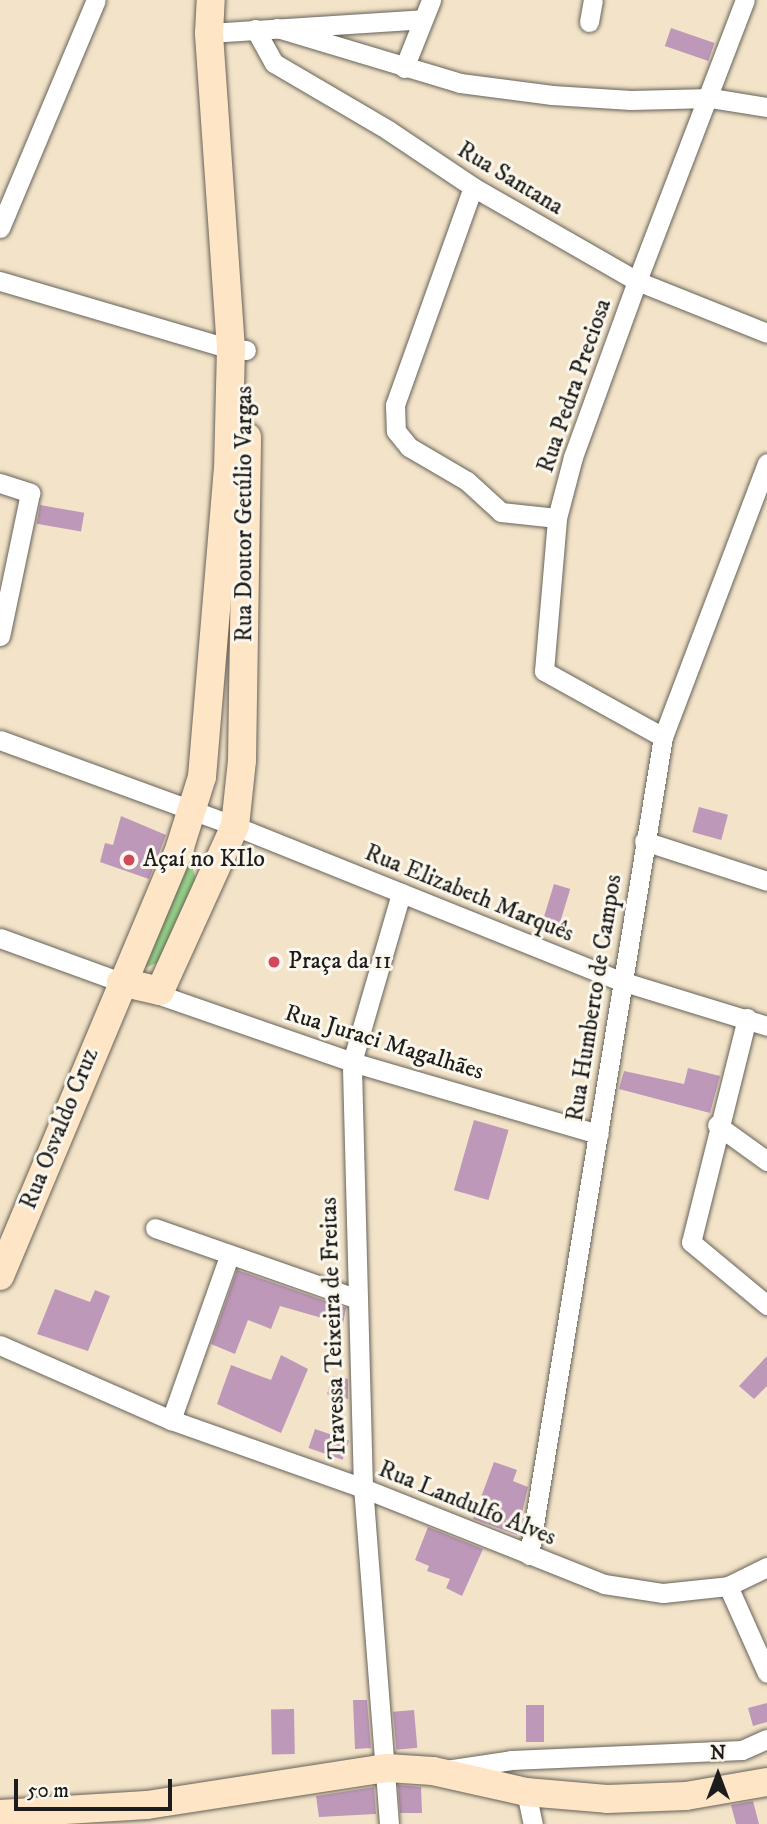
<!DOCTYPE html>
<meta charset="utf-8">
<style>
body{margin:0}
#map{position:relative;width:767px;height:1824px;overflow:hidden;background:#f3e4c9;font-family:"IM FELL DW Pica",serif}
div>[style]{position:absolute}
.green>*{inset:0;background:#95d388}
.building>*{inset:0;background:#be98b9;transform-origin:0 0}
.roads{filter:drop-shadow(0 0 2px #676259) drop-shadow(0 0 2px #676259)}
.street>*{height:19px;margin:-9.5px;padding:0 9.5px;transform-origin:9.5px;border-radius:9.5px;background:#fff}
.secondary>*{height:28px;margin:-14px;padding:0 14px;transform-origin:14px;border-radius:14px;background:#fde5c5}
.dots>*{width:19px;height:19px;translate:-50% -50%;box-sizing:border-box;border:4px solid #fbf7ec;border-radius:50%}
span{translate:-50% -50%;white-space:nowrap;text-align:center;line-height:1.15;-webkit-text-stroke:6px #fbf7ec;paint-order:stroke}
.street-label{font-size:24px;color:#1c1c1c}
.poi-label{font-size:24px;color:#1c1c1c}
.left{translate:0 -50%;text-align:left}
.north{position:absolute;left:683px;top:1740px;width:70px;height:70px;-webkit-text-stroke:5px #fbf7ec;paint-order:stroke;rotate:0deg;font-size:19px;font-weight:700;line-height:28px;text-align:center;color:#1c1c1c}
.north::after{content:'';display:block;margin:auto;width:24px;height:32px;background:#1c1c1c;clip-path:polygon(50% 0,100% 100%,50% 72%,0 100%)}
.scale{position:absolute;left:14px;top:1779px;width:158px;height:32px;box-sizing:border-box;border:4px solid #1c1c1c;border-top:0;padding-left:9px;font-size:21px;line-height:24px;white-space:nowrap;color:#1c1c1c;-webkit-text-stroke:5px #fbf7ec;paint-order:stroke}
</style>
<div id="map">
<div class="green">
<div style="clip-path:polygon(189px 856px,197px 883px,162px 961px,139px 970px)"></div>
</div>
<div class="building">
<div style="left:671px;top:28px;width:46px;height:19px;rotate:19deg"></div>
<div style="left:40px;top:505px;width:45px;height:19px;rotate:10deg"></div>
<div style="left:699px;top:807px;width:30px;height:26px;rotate:15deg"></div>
<div style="clip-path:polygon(121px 816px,166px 835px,149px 879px,100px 862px,105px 843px,113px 845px)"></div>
<div style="left:554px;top:884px;width:17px;height:50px;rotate:17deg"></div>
<div style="clip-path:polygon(688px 1068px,720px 1076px,710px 1113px,619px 1089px,624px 1071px,684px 1084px)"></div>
<div style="left:474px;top:1120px;width:36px;height:73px;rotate:16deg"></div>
<div style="clip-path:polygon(237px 1270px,346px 1308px,343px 1324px,280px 1306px,271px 1329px,248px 1320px,235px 1354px,211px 1344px)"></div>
<div style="clip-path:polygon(55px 1289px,90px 1302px,95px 1290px,110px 1296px,88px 1351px,37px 1334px)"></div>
<div style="clip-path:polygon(281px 1355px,308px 1369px,281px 1433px,217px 1404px,231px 1365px,271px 1380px)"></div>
<div style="clip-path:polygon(767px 1356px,767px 1386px,754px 1399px,739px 1386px)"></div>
<div style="clip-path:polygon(333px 1376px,348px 1379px,348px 1399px,327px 1394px)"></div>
<div style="left:315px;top:1429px;width:36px;height:20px;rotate:19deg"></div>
<div style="clip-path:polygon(494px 1462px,517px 1470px,513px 1481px,528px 1487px,517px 1535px,473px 1519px)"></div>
<div style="clip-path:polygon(428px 1527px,483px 1549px,462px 1596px,446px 1588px,450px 1579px,427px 1571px,429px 1566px,415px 1560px)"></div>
<div style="clip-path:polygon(353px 1700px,367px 1700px,371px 1748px,355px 1749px)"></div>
<div style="clip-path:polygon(767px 1703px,767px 1722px,753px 1726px,748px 1708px)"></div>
<div style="left:526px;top:1705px;width:18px;height:37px"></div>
<div style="left:294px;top:1709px;width:45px;height:23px;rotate:89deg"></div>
<div style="left:414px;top:1710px;width:38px;height:21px;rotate:85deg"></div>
<div style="clip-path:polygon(398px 1785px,421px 1787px,422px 1813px,400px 1813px)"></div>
<div style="clip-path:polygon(374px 1787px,376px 1814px,319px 1817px,316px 1796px)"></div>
<div style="clip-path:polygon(753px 1801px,759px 1824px,736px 1824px,731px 1805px)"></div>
</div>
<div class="roads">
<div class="street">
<div style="left:589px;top:22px;width:22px;rotate:-80deg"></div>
<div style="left:277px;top:28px;width:191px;rotate:16.7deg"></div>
<div style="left:460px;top:83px;width:93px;rotate:7.4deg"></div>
<div style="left:552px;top:95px;width:79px;rotate:3.6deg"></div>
<div style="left:631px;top:100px;width:80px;rotate:-1.4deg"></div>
<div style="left:711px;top:98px;width:57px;rotate:9.1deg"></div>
<div style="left:255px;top:29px;width:39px;rotate:61deg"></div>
<div style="left:274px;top:63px;width:132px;rotate:30.4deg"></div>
<div style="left:388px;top:130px;width:102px;rotate:33.8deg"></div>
<div style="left:473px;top:187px;width:189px;rotate:29.8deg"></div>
<div style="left:637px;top:281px;width:140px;rotate:21.8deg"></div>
<div style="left:209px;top:33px;width:214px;rotate:-3.7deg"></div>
<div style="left:404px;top:68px;width:73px;rotate:-68.3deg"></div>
<div style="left:473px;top:187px;width:232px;rotate:109.7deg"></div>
<div style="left:395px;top:405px;width:26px;rotate:88deg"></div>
<div style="left:396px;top:431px;width:21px;rotate:51deg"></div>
<div style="left:409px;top:447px;width:67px;rotate:30.4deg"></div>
<div style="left:467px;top:481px;width:46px;rotate:42.4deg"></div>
<div style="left:501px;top:512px;width:56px;rotate:6.1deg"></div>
<div style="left:0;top:228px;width:247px;rotate:-67.2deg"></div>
<div style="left:0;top:281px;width:241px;rotate:16.4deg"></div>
<div style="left:231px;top:349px;width:15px;rotate:4deg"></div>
<div style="left:0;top:483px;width:32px;rotate:18deg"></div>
<div style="left:30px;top:493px;width:146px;rotate:101.8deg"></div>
<div style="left:663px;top:737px;width:136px;rotate:-151deg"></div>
<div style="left:544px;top:671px;width:154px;rotate:-85.1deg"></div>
<div style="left:557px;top:518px;width:63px;rotate:-75.3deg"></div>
<div style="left:573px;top:457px;width:187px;rotate:-70deg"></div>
<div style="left:637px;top:281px;width:301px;rotate:-69deg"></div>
<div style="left:0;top:740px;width:250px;rotate:20.1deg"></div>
<div style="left:235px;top:826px;width:416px;rotate:21.9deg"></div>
<div style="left:621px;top:981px;width:153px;rotate:17.1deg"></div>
<div style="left:644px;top:841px;width:129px;rotate:18deg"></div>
<div style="left:0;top:938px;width:129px;rotate:20deg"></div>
<div style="left:157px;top:994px;width:207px;rotate:19.2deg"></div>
<div style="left:352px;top:1062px;width:257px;rotate:16.3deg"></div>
<div style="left:747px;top:1018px;width:231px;rotate:104deg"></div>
<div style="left:691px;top:1242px;width:99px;rotate:39.7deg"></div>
<div style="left:717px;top:1125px;width:62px;rotate:35.8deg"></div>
<div style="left:155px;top:1228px;width:212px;rotate:19.3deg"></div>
<div style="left:0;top:1345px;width:187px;rotate:23.7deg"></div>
<div style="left:171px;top:1420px;width:204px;rotate:19.5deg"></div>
<div style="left:363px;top:1488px;width:259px;rotate:21.7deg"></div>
<div style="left:604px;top:1584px;width:60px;rotate:8.7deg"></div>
<div style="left:663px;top:1593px;width:65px;rotate:-6.1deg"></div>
<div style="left:728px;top:1586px;width:43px;rotate:-26deg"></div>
<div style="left:171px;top:1420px;width:174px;rotate:-70.5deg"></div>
<div style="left:529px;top:1555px;width:829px;rotate:-80.7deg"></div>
<div style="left:663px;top:737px;width:293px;rotate:-69.2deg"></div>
<div style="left:728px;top:1586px;width:95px;rotate:65.9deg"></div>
<div style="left:446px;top:1770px;width:66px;rotate:-8.7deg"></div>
<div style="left:511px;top:1760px;width:231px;rotate:-2.5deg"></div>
<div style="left:742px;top:1750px;width:27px;rotate:-24deg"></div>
<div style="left:526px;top:1792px;width:33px;rotate:78deg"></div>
<div style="left:389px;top:1824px;width:337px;rotate:-94.4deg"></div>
<div style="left:363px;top:1488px;width:426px;rotate:-91.5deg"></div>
<div style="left:352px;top:1062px;width:176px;rotate:-73.8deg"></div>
</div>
<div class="secondary">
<div style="left:121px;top:982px;width:40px;rotate:13deg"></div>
<div style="left:160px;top:991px;width:181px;rotate:-65.6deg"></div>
<div style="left:235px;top:826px;width:66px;rotate:-83.9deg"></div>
<div style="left:242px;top:760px;width:323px;rotate:-89.1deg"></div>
<div style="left:0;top:1276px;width:465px;rotate:-67.2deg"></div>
<div style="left:180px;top:847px;width:73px;rotate:-72.6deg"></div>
<div style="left:202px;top:777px;width:308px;rotate:-85.2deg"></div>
<div style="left:228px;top:470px;width:121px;rotate:-88.6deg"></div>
<div style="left:231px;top:349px;width:317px;rotate:-94deg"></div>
<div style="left:209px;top:33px;width:33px;rotate:-87deg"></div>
<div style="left:0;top:1814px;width:147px;rotate:-3.5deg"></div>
<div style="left:147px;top:1805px;width:243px;rotate:-8.8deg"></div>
<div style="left:387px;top:1768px;width:46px;rotate:3.7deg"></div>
<div style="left:433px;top:1771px;width:95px;rotate:12.7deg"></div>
<div style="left:526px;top:1792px;width:81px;rotate:4.9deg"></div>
<div style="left:607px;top:1799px;width:79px;rotate:-2.2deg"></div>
<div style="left:686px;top:1796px;width:82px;rotate:-9.8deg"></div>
</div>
</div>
<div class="dots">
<div style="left:129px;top:860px;background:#d1495b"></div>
<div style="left:274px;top:962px;background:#d1495b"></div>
</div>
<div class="street-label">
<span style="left:510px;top:179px;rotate:31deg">Rua Santana</span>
<span style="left:575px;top:386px;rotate:-71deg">Rua Pedra Preciosa</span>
<span style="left:245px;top:514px;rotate:-90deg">Rua Doutor Getúlio Vargas</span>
<span style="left:469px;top:894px;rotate:22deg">Rua Elizabeth Marquês</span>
<span style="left:595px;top:998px;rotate:-81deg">Rua Humberto de Campos</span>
<span style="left:384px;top:1043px;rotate:17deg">Rua Juraci Magalhães</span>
<span style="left:60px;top:1129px;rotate:-68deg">Rua Osvaldo Cruz</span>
<span style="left:334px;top:1328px;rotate:-92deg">Travessa Teixeira de Freitas</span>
<span style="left:467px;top:1504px;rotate:22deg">Rua Landulfo Alves</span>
</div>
<div class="poi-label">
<span class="left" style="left:143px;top:860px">Açaí no KIlo</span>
<span class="left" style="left:288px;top:962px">Praça da 11</span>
</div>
<div class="north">N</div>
<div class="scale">50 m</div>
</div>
